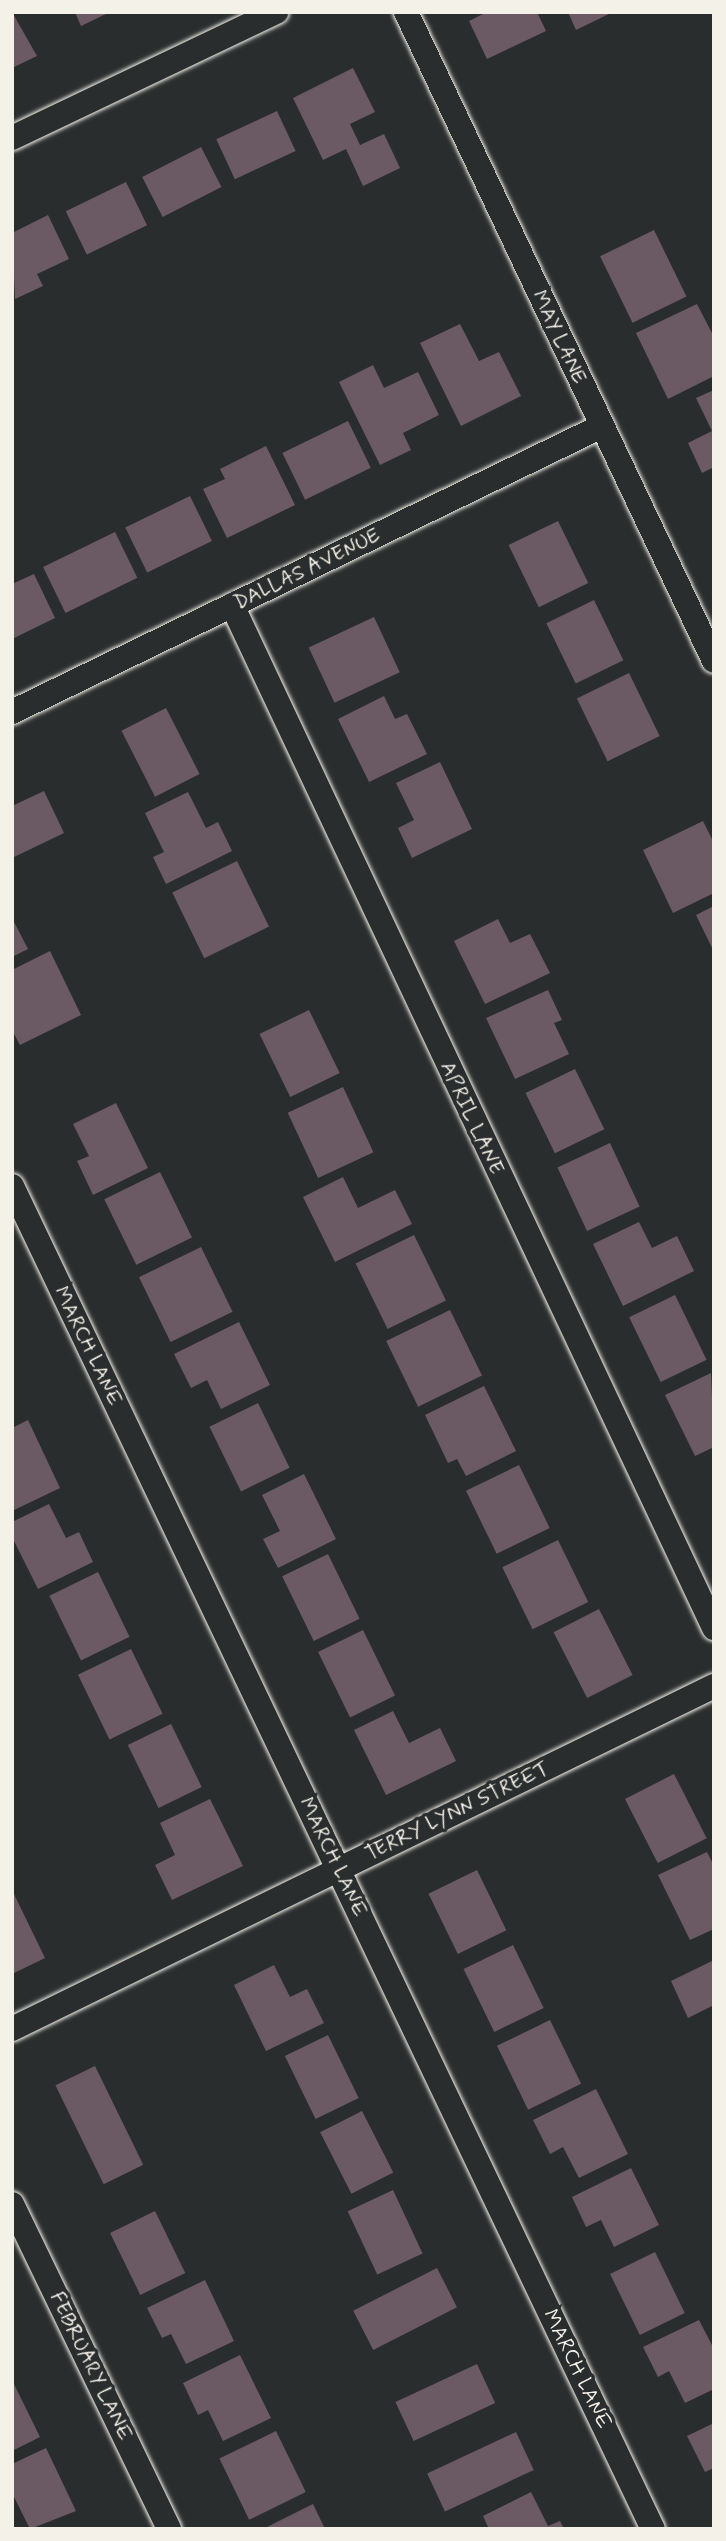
<!DOCTYPE html>
<style>
body{margin:0}
#map{position:relative;width:726px;height:2541px;overflow:hidden;background:#2a2d2e;font-family:Mynerve,sans-serif}
div>[style]{position:absolute}
.building>*{inset:0;background:#6b5a64;transform-origin:0 0}
.roads{filter:drop-shadow(0 0 2px #f4f1e8) drop-shadow(0 0 2px #f4f1e8)}
.minor>*{height:24px;margin:-12px;padding:0 12px;transform-origin:12px;border-radius:12px;background:#2a2d2e}
span{translate:-50% -50%;white-space:nowrap;text-align:center;line-height:1.15;-webkit-text-stroke:7px #2a2d2e;paint-order:stroke}
.street-label{font-size:21px;color:#f4f1e8}
.frame{position:absolute;inset:0;border:14px solid #f4f1e8;pointer-events:none}
</style>
<div id="map">
<div class="building">
<div style="clip-path:polygon(12px 12px,37px 56px,12px 68px)"></div>
<div style="clip-path:polygon(75px 12px,110px 12px,81px 26px)"></div>
<div style="clip-path:polygon(487px 12px,537px 12px,546px 31px,487px 59px,469px 21px)"></div>
<div style="clip-path:polygon(568px 12px,613px 12px,576px 30px)"></div>
<div style="clip-path:polygon(353px 68px,375px 112px,350px 124px,360px 145px,384px 134px,400px 168px,363px 186px,346px 149px,323px 160px,293px 98px)"></div>
<div style="left:277px;top:111px;width:44px;height:67px;rotate:65deg"></div>
<div style="left:201px;top:147px;width:45px;height:66px;rotate:63deg"></div>
<div style="left:126px;top:182px;width:48px;height:67px;rotate:64deg"></div>
<div style="clip-path:polygon(48px 215px,69px 259px,37px 274px,43px 286px,15px 299px,12px 233px)"></div>
<div style="left:654px;top:230px;width:74px;height:60px;rotate:64deg"></div>
<div style="clip-path:polygon(697px 304px,714px 337px,714px 376px,668px 399px,636px 333px)"></div>
<div style="clip-path:polygon(460px 324px,479px 361px,499px 352px,521px 396px,461px 426px,420px 343px)"></div>
<div style="clip-path:polygon(373px 365px,384px 388px,418px 372px,439px 415px,403px 433px,411px 450px,380px 465px,339px 382px)"></div>
<div style="clip-path:polygon(714px 390px,714px 467px,702px 473px,688px 443px,712px 431px,696px 398px)"></div>
<div style="left:348px;top:421px;width:52px;height:73px;rotate:64deg"></div>
<div style="clip-path:polygon(266px 446px,295px 505px,227px 538px,203px 489px,225px 479px,220px 469px)"></div>
<div style="left:190px;top:496px;width:50px;height:72px;rotate:64deg"></div>
<div style="left:558px;top:521px;width:69px;height:55px;rotate:64deg"></div>
<div style="left:115px;top:532px;width:51px;height:80px;rotate:64deg"></div>
<div style="clip-path:polygon(34px 574px,55px 618px,12px 639px,12px 584px)"></div>
<div style="left:594px;top:600px;width:67px;height:53px;rotate:64deg"></div>
<div style="left:374px;top:617px;width:61px;height:72px;rotate:65deg"></div>
<div style="left:629px;top:673px;width:70px;height:58px;rotate:64deg"></div>
<div style="clip-path:polygon(384px 696px,395px 719px,407px 714px,427px 754px,369px 782px,338px 719px)"></div>
<div style="left:166px;top:708px;width:74px;height:50px;rotate:63deg"></div>
<div style="clip-path:polygon(440px 762px,472px 829px,412px 858px,398px 828px,414px 820px,396px 783px)"></div>
<div style="clip-path:polygon(44px 791px,64px 833px,12px 858px,12px 806px)"></div>
<div style="clip-path:polygon(188px 792px,206px 828px,218px 822px,232px 851px,166px 884px,153px 857px,164px 852px,145px 813px)"></div>
<div style="clip-path:polygon(703px 821px,714px 843px,714px 893px,673px 913px,643px 850px)"></div>
<div style="left:237px;top:861px;width:73px;height:72px;rotate:64deg"></div>
<div style="clip-path:polygon(714px 906px,714px 952px,696px 915px)"></div>
<div style="clip-path:polygon(12px 918px,28px 949px,12px 957px)"></div>
<div style="clip-path:polygon(498px 919px,510px 943px,530px 934px,550px 973px,485px 1004px,454px 941px)"></div>
<div style="clip-path:polygon(50px 951px,81px 1015px,20px 1045px,12px 1030px,12px 970px)"></div>
<div style="clip-path:polygon(548px 990px,562px 1020px,554px 1023px,569px 1054px,515px 1079px,486px 1018px)"></div>
<div style="left:309px;top:1010px;width:70px;height:55px;rotate:64deg"></div>
<div style="left:575px;top:1069px;width:67px;height:55px;rotate:64deg"></div>
<div style="left:343px;top:1087px;width:72px;height:61px;rotate:65deg"></div>
<div style="clip-path:polygon(116px 1103px,148px 1168px,93px 1195px,77px 1161px,89px 1156px,73px 1124px)"></div>
<div style="left:610px;top:1143px;width:70px;height:58px;rotate:65deg"></div>
<div style="left:160px;top:1172px;width:73px;height:62px;rotate:64deg"></div>
<div style="clip-path:polygon(343px 1177px,358px 1208px,395px 1190px,412px 1224px,335px 1262px,303px 1197px)"></div>
<div style="clip-path:polygon(639px 1222px,652px 1248px,677px 1236px,694px 1271px,623px 1306px,593px 1244px)"></div>
<div style="left:414px;top:1235px;width:73px;height:65px;rotate:64deg"></div>
<div style="left:201px;top:1247px;width:72px;height:69px;rotate:64deg"></div>
<div style="left:675px;top:1295px;width:72px;height:51px;rotate:64deg"></div>
<div style="left:450px;top:1310px;width:73px;height:71px;rotate:64deg"></div>
<div style="clip-path:polygon(239px 1322px,270px 1385px,221px 1409px,207px 1380px,191px 1388px,174px 1354px)"></div>
<div style="clip-path:polygon(711px 1373px,714px 1447px,695px 1456px,665px 1395px)"></div>
<div style="clip-path:polygon(484px 1386px,516px 1451px,466px 1476px,457px 1459px,448px 1463px,425px 1415px)"></div>
<div style="left:258px;top:1403px;width:72px;height:54px;rotate:64deg"></div>
<div style="clip-path:polygon(28px 1420px,60px 1488px,12px 1511px,12px 1428px)"></div>
<div style="left:519px;top:1465px;width:70px;height:59px;rotate:64deg"></div>
<div style="clip-path:polygon(304px 1474px,336px 1539px,278px 1568px,263px 1539px,280px 1531px,262px 1495px)"></div>
<div style="clip-path:polygon(49px 1504px,66px 1538px,79px 1532px,93px 1562px,38px 1589px,12px 1537px,12px 1522px)"></div>
<div style="left:558px;top:1540px;width:69px;height:62px;rotate:64deg"></div>
<div style="left:328px;top:1554px;width:72px;height:51px;rotate:64deg"></div>
<div style="left:98px;top:1572px;width:72px;height:54px;rotate:64deg"></div>
<div style="left:599px;top:1609px;width:74px;height:51px;rotate:63deg"></div>
<div style="left:363px;top:1630px;width:73px;height:50px;rotate:64deg"></div>
<div style="left:131px;top:1649px;width:72px;height:59px;rotate:64deg"></div>
<div style="clip-path:polygon(393px 1711px,409px 1743px,440px 1728px,456px 1761px,386px 1795px,354px 1730px)"></div>
<div style="left:171px;top:1724px;width:70px;height:48px;rotate:64deg"></div>
<div style="left:674px;top:1774px;width:72px;height:55px;rotate:63deg"></div>
<div style="clip-path:polygon(210px 1799px,243px 1866px,172px 1900px,155px 1865px,175px 1855px,160px 1823px)"></div>
<div style="clip-path:polygon(707px 1852px,714px 1866px,714px 1929px,690px 1940px,658px 1875px)"></div>
<div style="left:477px;top:1870px;width:67px;height:54px;rotate:64deg"></div>
<div style="clip-path:polygon(12px 1890px,45px 1958px,12px 1974px)"></div>
<div style="left:513px;top:1945px;width:70px;height:55px;rotate:64deg"></div>
<div style="clip-path:polygon(714px 1960px,714px 2005px,688px 2018px,671px 1981px)"></div>
<div style="clip-path:polygon(274px 1965px,290px 1997px,307px 1989px,324px 2023px,266px 2051px,234px 1985px)"></div>
<div style="left:550px;top:2020px;width:71px;height:59px;rotate:64deg"></div>
<div style="left:328px;top:2035px;width:70px;height:48px;rotate:64deg"></div>
<div style="left:95px;top:2066px;width:110px;height:44px;rotate:64deg"></div>
<div style="clip-path:polygon(596px 2089px,628px 2154px,579px 2178px,563px 2147px,550px 2154px,533px 2120px)"></div>
<div style="left:362px;top:2111px;width:69px;height:47px;rotate:63deg"></div>
<div style="clip-path:polygon(631px 2168px,659px 2225px,614px 2247px,601px 2220px,586px 2227px,572px 2197px)"></div>
<div style="left:393px;top:2190px;width:70px;height:50px;rotate:65deg"></div>
<div style="left:155px;top:2211px;width:69px;height:50px;rotate:64deg"></div>
<div style="left:655px;top:2252px;width:68px;height:50px;rotate:64deg"></div>
<div style="left:437px;top:2268px;width:44px;height:94px;rotate:63deg"></div>
<div style="clip-path:polygon(205px 2280px,234px 2341px,186px 2364px,171px 2334px,162px 2338px,147px 2308px)"></div>
<div style="clip-path:polygon(699px 2320px,714px 2349px,714px 2389px,685px 2403px,669px 2371px,658px 2377px,643px 2347px)"></div>
<div style="clip-path:polygon(240px 2355px,271px 2418px,223px 2441px,208px 2410px,198px 2415px,183px 2383px)"></div>
<div style="left:477px;top:2364px;width:43px;height:90px;rotate:65deg"></div>
<div style="clip-path:polygon(12px 2380px,40px 2437px,12px 2451px)"></div>
<div style="clip-path:polygon(714px 2423px,714px 2468px,705px 2472px,687px 2436px)"></div>
<div style="left:276px;top:2431px;width:68px;height:63px;rotate:64deg"></div>
<div style="left:516px;top:2432px;width:42px;height:98px;rotate:65deg"></div>
<div style="clip-path:polygon(46px 2448px,76px 2511px,30px 2529px,12px 2493px,12px 2464px)"></div>
<div style="clip-path:polygon(531px 2492px,548px 2526px,560px 2521px,564px 2529px,489px 2529px,483px 2516px)"></div>
<div style="clip-path:polygon(313px 2504px,325px 2529px,263px 2529px)"></div>
</div>
<div class="roads">
<div class="minor">
<div style="left:406px;top:12px;width:718px;rotate:64.61deg"></div>
<div style="left:12px;top:138px;width:293px;rotate:-25.5deg"></div>
<div style="left:232px;top:605px;width:1131px;rotate:64.77deg"></div>
<div style="left:12px;top:712px;width:656px;rotate:-25.86deg"></div>
<div style="left:12px;top:1186px;width:1488px;rotate:64.49deg"></div>
<div style="left:12px;top:2029px;width:781px;rotate:-26.04deg"></div>
<div style="left:12px;top:2204px;width:361px;rotate:64.2deg"></div>
</div>
</div>
<div class="street-label">
<span style="left:559px;top:337px;rotate:65deg">MAY LANE</span>
<span style="left:307px;top:569px;rotate:-26deg">DALLAS AVENUE</span>
<span style="left:472px;top:1118px;rotate:65deg">APRIL LANE</span>
<span style="left:88px;top:1346px;rotate:64deg">MARCH LANE</span>
<span style="left:457px;top:1811px;rotate:-26deg">TERRY LYNN STREET</span>
<span style="left:333px;top:1857px;rotate:64deg">MARCH LANE</span>
<span style="left:91px;top:2366px;rotate:64deg">FEBRUARY LANE</span>
<span style="left:577px;top:2369px;rotate:64deg">MARCH LANE</span>
</div>
<div class="frame"></div>
</div>
